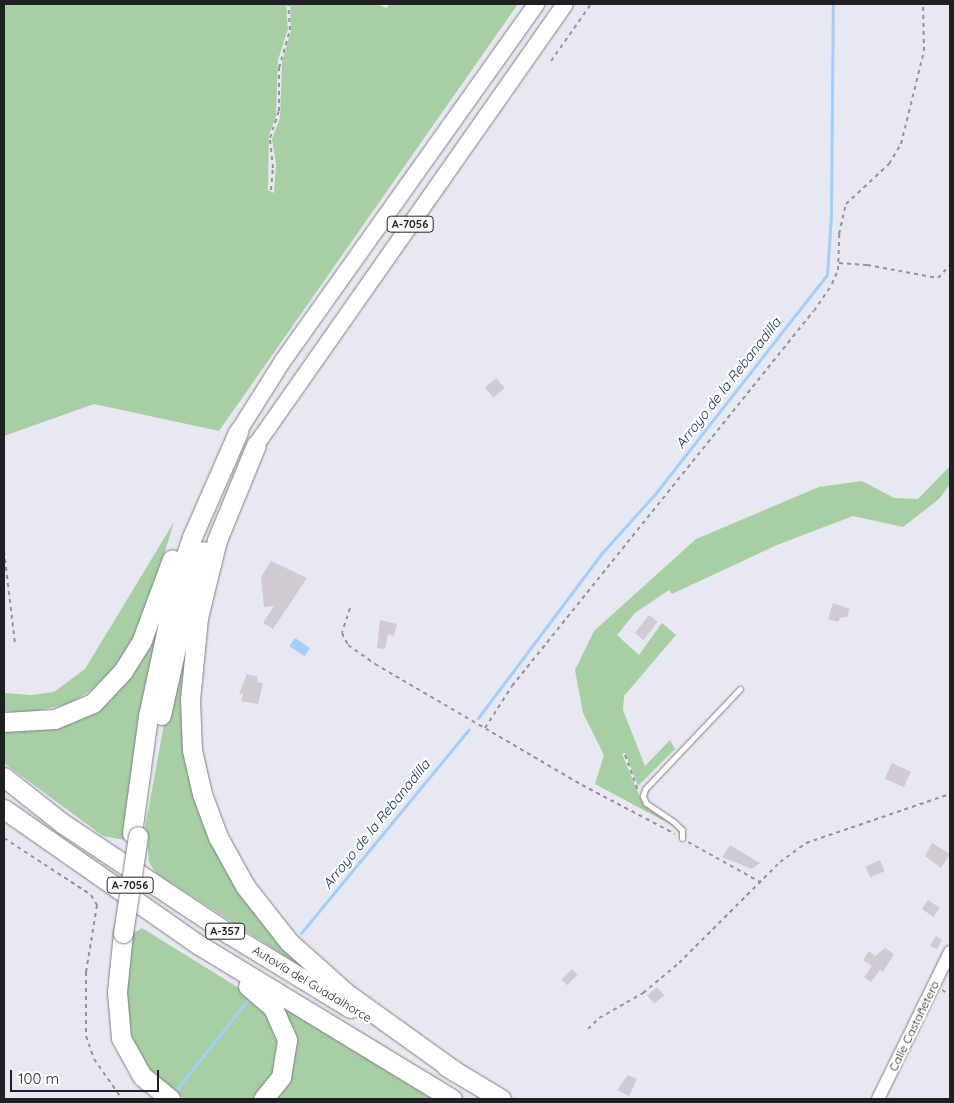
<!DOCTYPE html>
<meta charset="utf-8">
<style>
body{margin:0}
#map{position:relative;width:954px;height:1103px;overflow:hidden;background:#e8e8f2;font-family:Quicksand,sans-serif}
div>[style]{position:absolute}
.green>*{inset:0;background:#a7cfa3}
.water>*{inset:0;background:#a1cffa;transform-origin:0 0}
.stream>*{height:3px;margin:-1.5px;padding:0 1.5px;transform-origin:1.5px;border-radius:1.5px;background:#a1cffa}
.building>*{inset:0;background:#d2cad2;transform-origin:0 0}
.path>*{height:2px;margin-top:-1px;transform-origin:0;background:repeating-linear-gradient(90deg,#929299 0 4px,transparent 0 8px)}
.roads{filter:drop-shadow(0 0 1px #7e7e86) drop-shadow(0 0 1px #7e7e86)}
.service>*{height:5px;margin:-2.5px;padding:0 2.5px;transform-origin:2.5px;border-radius:2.5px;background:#fff}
.tertiary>*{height:12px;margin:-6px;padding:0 6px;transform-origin:6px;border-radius:6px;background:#fff}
.primary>*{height:16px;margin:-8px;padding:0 8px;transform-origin:8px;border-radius:8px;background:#fff}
.motorway>*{height:19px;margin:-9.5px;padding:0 9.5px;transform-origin:9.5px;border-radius:9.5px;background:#fff}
.bridges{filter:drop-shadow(0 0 1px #7e7e86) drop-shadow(0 0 1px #7e7e86)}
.motorway-bridge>*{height:19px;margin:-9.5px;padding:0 9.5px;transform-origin:9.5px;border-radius:9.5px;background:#fff}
span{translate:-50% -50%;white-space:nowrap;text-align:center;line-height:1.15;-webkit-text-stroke:4.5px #fff;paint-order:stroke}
.shield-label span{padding:1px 4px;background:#fff;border:1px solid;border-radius:4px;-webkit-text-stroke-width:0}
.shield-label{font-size:11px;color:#202024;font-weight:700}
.street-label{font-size:12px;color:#202024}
.water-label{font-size:14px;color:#0b2e4a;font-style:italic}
.frame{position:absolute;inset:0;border:5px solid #202024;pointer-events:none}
.scale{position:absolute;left:10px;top:1070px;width:149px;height:22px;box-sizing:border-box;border:2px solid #202024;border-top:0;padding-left:6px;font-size:15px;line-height:18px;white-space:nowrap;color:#202024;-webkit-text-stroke:4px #fff;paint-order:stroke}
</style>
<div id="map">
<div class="green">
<div style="clip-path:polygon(4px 4px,286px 4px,288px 29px,278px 60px,276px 116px,269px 135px,268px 190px,274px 193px,276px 164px,272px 139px,280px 118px,282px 62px,291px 30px,290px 4px,377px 4px,386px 8px,390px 4px,518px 4px,219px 431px,94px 404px,4px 436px)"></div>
<div style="clip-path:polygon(950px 466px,950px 484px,939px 499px,903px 527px,853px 516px,777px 545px,672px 594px,669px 590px,635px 613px,617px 635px,639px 655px,662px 623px,676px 635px,624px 696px,623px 710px,645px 766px,670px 740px,675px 749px,638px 786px,625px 753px,622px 754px,642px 802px,677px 828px,595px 784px,604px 755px,583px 713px,575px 670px,594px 631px,696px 539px,819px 487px,862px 481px,894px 498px,918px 499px)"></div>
<div style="clip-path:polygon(174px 522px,148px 606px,132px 644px,114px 668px,92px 690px,68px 704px,27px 713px,4px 711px,4px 693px,31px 695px,54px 692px,85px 669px)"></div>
<div style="clip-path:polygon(193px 594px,200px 806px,314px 975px,156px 873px,149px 862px,147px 839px,143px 839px,174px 669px)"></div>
<div style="clip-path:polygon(161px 612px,125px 840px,103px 836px,4px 763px,4px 731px,24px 731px,75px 719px)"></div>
<div style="clip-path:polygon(142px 928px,252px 996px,279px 1031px,277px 1072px,264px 1091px,251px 1099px,184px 1099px,150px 1073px,131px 1046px,124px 1017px,128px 937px)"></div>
<div style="clip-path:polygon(276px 1003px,435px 1099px,270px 1099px,286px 1078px)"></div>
</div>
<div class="water">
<div style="left:295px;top:638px;width:18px;height:10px;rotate:34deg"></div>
</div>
<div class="stream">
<div style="left:478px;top:718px;width:206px;rotate:-53.1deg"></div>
<div style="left:602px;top:553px;width:79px;rotate:-48.1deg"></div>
<div style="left:655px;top:494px;width:278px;rotate:-51.9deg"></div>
<div style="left:827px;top:275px;width:61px;rotate:-86.2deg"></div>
<div style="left:831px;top:214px;width:210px;rotate:-89.5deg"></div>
<div style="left:301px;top:933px;width:264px;rotate:-50.5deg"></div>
<div style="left:177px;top:1089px;width:116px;rotate:-51.6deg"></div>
</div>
<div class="building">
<div style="left:496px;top:378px;width:13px;height:15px;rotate:48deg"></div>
<div style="clip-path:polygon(271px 561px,307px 578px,273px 629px,263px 623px,274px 606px,264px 607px,261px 577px)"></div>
<div style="clip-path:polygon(833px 603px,850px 609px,847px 617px,840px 618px,838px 622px,828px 619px)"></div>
<div style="left:649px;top:615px;width:11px;height:23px;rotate:38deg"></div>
<div style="clip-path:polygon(380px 620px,397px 624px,394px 636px,388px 634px,385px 649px,377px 648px)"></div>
<div style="clip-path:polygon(247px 674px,258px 677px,257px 682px,263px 683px,258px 704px,241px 701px,243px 694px,239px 694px)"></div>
<div style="left:892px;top:763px;width:21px;height:17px;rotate:25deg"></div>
<div style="clip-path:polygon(932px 843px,950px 854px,941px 868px,925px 856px)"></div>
<div style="clip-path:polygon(730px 845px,760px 863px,752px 869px,722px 857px)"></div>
<div style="left:880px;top:860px;width:12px;height:16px;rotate:66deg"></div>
<div style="left:928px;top:900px;width:14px;height:11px;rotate:34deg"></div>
<div style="clip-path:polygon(936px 936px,942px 940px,937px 949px,930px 946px)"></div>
<div style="clip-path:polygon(885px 948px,894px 954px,883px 972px,880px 970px,871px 982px,864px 977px,872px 966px,863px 960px,869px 951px,875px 956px)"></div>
<div style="left:572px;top:969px;width:8px;height:15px;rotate:45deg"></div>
<div style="left:657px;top:987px;width:11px;height:13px;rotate:49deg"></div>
<div style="clip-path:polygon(628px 1075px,637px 1079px,629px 1096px,617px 1090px)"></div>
</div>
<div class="path">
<div style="left:551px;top:61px;width:70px;rotate:-54.9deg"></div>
<div style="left:271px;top:190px;width:22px;rotate:-85deg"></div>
<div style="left:273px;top:168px;width:30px;rotate:-96deg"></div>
<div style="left:270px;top:138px;width:28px;rotate:-72deg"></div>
<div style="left:279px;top:111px;width:43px;rotate:-90deg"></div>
<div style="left:279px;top:68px;width:40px;rotate:-74deg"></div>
<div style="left:290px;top:30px;width:26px;rotate:-94deg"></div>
<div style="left:839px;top:263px;width:28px;rotate:4deg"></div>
<div style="left:867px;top:265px;width:72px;rotate:10.4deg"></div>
<div style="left:938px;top:278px;width:18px;rotate:-47deg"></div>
<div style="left:4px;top:551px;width:93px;rotate:83.2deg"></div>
<div style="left:350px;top:608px;width:26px;rotate:108deg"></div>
<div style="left:342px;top:633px;width:13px;rotate:63deg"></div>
<div style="left:348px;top:645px;width:33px;rotate:35deg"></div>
<div style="left:375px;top:664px;width:240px;rotate:30.3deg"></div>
<div style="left:582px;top:785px;width:105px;rotate:27.8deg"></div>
<div style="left:485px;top:728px;width:50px;rotate:-57.3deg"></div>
<div style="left:512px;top:686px;width:481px;rotate:-51.2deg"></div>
<div style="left:814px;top:311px;width:32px;rotate:-56deg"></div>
<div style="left:832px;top:284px;width:15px;rotate:-67deg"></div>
<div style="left:838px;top:270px;width:36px;rotate:-88deg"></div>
<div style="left:839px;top:234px;width:31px;rotate:-77deg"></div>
<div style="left:846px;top:204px;width:59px;rotate:-42.9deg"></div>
<div style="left:889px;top:164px;width:23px;rotate:-59deg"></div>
<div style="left:901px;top:144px;width:96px;rotate:-76.1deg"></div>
<div style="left:924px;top:51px;width:47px;rotate:-91.2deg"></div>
<div style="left:625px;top:755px;width:37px;rotate:70deg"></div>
<div style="left:4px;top:838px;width:104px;rotate:33.2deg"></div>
<div style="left:91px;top:895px;width:12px;rotate:59deg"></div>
<div style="left:97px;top:905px;width:68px;rotate:99.3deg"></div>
<div style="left:86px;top:972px;width:64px;rotate:90deg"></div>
<div style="left:86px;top:1036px;width:24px;rotate:71deg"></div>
<div style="left:94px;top:1059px;width:49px;rotate:55deg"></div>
<div style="left:688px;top:842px;width:82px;rotate:29.1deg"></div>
<div style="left:942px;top:990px;width:9px;rotate:32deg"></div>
<div style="left:588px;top:1029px;width:16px;rotate:-45deg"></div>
<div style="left:599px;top:1018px;width:51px;rotate:-29.6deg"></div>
<div style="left:643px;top:993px;width:47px;rotate:-39.8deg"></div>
<div style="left:679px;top:963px;width:143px;rotate:-45deg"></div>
<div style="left:780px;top:862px;width:32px;rotate:-36deg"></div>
<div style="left:806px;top:843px;width:152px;rotate:-18.8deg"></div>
</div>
<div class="roads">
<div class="service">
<div style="left:682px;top:838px;width:8px;rotate:-90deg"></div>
<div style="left:682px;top:830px;width:11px;rotate:-135deg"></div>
<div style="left:674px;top:822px;width:34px;rotate:-146deg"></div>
<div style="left:646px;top:803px;width:8px;rotate:-113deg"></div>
<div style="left:643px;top:796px;width:7px;rotate:-74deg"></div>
<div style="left:645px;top:789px;width:138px;rotate:-46.5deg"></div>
</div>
<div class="tertiary">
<div style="left:878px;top:1099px;width:164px;rotate:-63.9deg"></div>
</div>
<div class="primary">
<div style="left:238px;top:432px;width:83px;rotate:-57.8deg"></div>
<div style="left:282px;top:362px;width:439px;rotate:-54.6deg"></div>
<div style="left:256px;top:445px;width:538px;rotate:-54.98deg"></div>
</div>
<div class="motorway">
<div style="left:256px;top:445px;width:103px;rotate:112.3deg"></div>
<div style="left:217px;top:540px;width:80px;rotate:103.7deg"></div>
<div style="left:198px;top:618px;width:81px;rotate:95.6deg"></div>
<div style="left:190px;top:699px;width:51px;rotate:87.8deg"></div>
<div style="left:192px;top:750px;width:45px;rotate:77.2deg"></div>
<div style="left:202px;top:794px;width:46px;rotate:69.6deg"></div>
<div style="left:218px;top:837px;width:56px;rotate:61.1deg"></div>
<div style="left:245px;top:886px;width:71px;rotate:51.8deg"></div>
<div style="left:289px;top:942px;width:76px;rotate:41.8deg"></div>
<div style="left:346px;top:993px;width:135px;rotate:35.7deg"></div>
<div style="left:161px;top:715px;width:133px;rotate:-77.4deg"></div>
<div style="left:190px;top:585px;width:36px;rotate:-69deg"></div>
<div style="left:4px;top:722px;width:51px;rotate:-3.4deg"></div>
<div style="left:55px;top:719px;width:41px;rotate:-22.8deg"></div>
<div style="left:93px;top:703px;width:44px;rotate:-46.8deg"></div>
<div style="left:123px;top:671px;width:36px;rotate:-58deg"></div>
<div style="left:142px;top:640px;width:86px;rotate:-69.7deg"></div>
<div style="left:4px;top:777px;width:74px;rotate:38.4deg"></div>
<div style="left:62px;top:823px;width:201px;rotate:33.6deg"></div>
<div style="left:229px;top:934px;width:142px;rotate:31.4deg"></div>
<div style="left:4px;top:809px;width:238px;rotate:34.9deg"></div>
<div style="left:199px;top:945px;width:296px;rotate:31.3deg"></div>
<div style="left:132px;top:833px;width:118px;rotate:-82.2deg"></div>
<div style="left:148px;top:716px;width:137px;rotate:-77.8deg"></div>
<div style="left:177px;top:582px;width:47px;rotate:-71.6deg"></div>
<div style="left:192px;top:537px;width:115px;rotate:-66.3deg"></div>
<div style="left:123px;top:933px;width:59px;rotate:95.8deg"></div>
<div style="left:117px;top:992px;width:46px;rotate:85deg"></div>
<div style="left:121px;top:1038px;width:43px;rotate:61.1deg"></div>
<div style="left:142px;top:1076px;width:36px;rotate:39deg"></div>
<div style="left:248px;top:986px;width:33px;rotate:41deg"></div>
<div style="left:273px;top:1008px;width:35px;rotate:66deg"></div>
<div style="left:287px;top:1040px;width:37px;rotate:99deg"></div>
<div style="left:281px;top:1077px;width:28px;rotate:129deg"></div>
<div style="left:446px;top:1066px;width:64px;rotate:31deg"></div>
</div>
</div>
<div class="bridges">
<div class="motorway-bridge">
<div style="left:123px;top:933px;width:98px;rotate:-81.2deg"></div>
</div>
</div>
<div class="shield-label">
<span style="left:410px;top:224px">A-7056</span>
<span style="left:130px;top:885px">A-7056</span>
<span style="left:225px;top:931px">A-357</span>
</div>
<div class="street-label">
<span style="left:312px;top:984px;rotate:31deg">Autovía del Guadalhorce</span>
<span style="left:914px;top:1026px;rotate:-64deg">Calle Castañetero</span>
</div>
<div class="water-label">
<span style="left:728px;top:383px;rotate:-52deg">Arroyo de la Rebanadilla</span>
<span style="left:376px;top:824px;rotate:-51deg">Arroyo de la Rebanadilla</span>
</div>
<div class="frame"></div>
<div class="scale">100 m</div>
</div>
